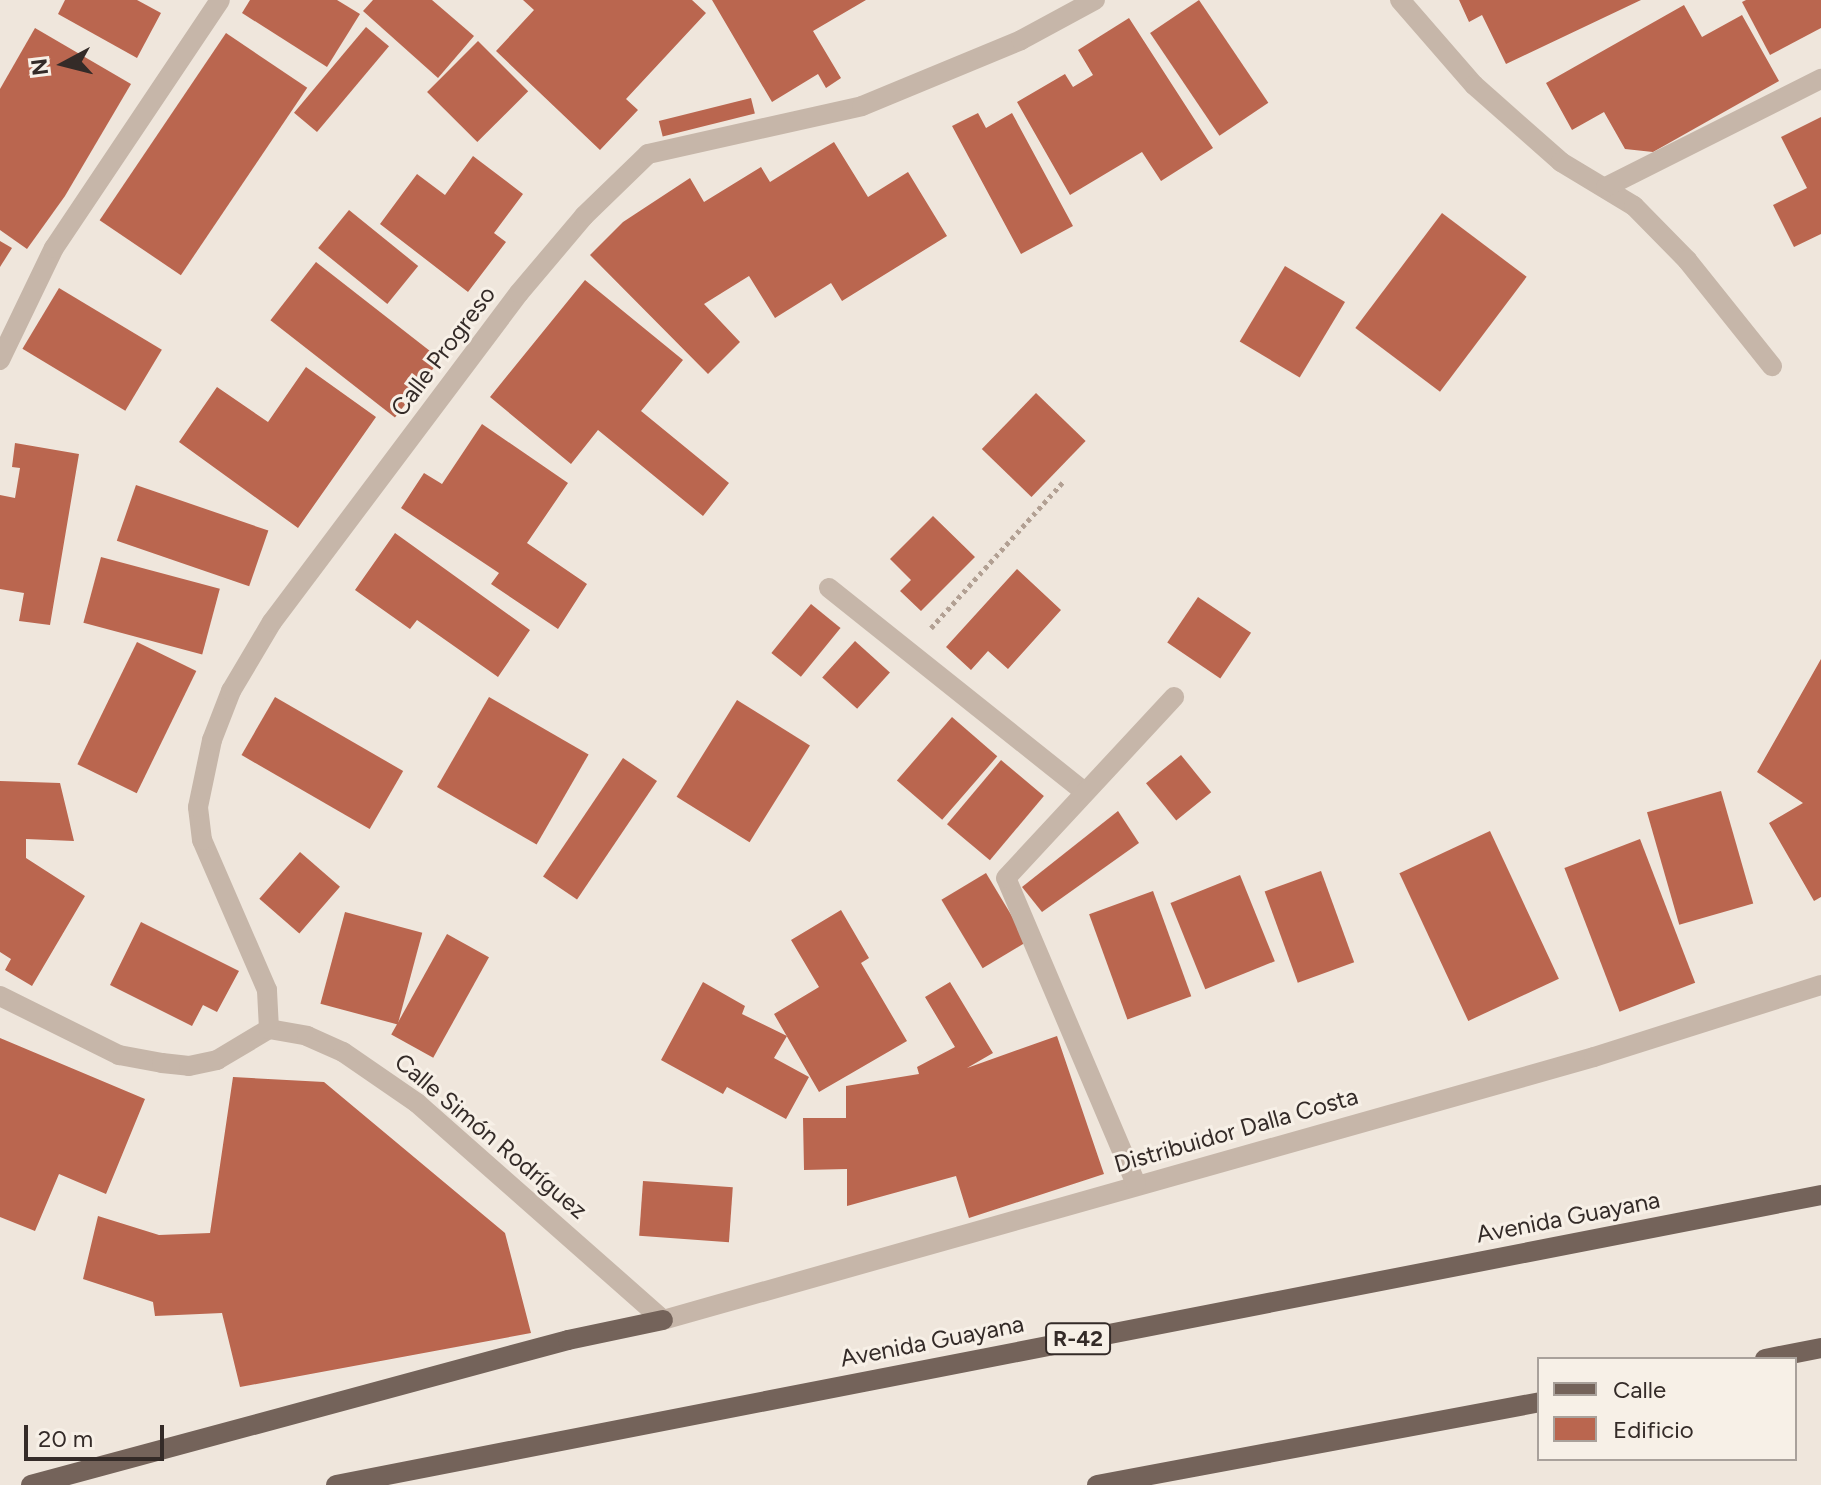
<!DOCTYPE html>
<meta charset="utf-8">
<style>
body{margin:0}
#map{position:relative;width:1821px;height:1485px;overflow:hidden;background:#efe6dc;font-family:Figtree,sans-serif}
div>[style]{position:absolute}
.building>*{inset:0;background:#ba664f;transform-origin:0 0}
.path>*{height:5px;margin-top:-2.5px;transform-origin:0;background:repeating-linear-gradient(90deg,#b2a093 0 4px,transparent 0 8px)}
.minor>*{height:20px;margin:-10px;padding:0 10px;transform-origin:10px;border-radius:10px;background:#c6b6a9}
.primary>*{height:20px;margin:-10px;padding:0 10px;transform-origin:10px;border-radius:10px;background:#74635a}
span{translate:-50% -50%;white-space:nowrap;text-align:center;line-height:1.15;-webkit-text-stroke:6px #f7f0e7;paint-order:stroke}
.shield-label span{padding:2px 6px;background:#f7f0e7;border:2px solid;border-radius:6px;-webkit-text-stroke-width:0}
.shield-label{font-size:22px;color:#342b28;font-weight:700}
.street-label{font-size:24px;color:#342b28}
.legend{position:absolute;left:1537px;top:1357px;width:260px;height:104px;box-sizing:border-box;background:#f7f0e7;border:2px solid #a9a19b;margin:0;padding:10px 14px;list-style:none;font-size:24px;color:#342b28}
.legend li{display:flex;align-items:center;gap:16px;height:40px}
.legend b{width:40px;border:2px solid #a9a19b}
.north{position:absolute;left:24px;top:24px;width:80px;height:80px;-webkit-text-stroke:6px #f7f0e7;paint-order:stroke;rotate:263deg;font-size:22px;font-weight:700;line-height:32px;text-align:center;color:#342b28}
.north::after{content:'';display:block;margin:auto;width:28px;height:36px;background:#342b28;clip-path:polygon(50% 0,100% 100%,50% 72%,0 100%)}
.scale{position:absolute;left:24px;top:1425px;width:140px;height:36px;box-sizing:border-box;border:4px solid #342b28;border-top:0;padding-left:10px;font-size:24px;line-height:28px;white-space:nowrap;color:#342b28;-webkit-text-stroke:6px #f7f0e7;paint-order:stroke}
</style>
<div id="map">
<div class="building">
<div style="clip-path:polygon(65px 0,137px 0,161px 13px,137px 58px,58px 14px)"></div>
<div style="clip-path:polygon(250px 0,337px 0,360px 14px,327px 67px,242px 13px)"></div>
<div style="clip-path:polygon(373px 0,432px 0,474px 36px,438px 78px,363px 11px)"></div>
<div style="clip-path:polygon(523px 0,692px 0,706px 13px,626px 99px,638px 110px,600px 150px,496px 51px,534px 10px)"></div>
<div style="clip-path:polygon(712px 0,866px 0,813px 31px,841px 78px,826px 88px,818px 74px,772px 102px)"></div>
<div style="left:1199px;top:0;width:124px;height:59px;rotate:56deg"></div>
<div style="clip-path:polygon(1459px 0,1641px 0,1506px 64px,1482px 15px,1469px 22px)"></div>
<div style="clip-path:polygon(1746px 0,1821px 0,1821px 28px,1770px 55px,1742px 2px)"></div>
<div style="clip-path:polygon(1684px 5px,1702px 37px,1742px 15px,1779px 81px,1653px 152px,1625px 149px,1604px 112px,1572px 130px,1546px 83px)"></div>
<div style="clip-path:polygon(1129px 18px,1213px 148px,1161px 181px,1142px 152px,1070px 195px,1017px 102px,1065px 74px,1073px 87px,1093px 75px,1078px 50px)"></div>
<div style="left:366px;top:27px;width:30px;height:112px;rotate:40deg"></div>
<div style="clip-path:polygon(35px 28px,131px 84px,65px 196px,27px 249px,0 230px,0 89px)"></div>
<div style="left:226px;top:33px;width:98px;height:226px;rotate:34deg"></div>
<div style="left:478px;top:41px;width:71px;height:72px;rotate:45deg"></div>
<div style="left:751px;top:98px;width:16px;height:95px;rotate:76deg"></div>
<div style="clip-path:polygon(978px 113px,986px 128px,1012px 113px,1073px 226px,1021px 254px,952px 126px)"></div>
<div style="clip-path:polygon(1821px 117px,1821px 234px,1794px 247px,1773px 205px,1807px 188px,1781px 137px)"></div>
<div style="clip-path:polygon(834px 142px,868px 197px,908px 172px,947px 236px,842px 301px,831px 283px,775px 318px,749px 276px,704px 304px,740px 342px,708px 374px,590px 255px,623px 222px,690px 178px,704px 202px,761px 167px,770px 182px)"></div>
<div style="clip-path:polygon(473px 156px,523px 194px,494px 233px,506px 242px,468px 292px,380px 224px,417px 174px,445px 195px)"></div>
<div style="left:349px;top:210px;width:89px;height:49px;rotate:39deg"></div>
<div style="left:1442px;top:213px;width:106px;height:144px;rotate:37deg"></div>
<div style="clip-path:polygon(0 241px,12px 248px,0 267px)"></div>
<div style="left:316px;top:262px;width:158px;height:74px;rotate:38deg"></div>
<div style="left:1285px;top:266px;width:70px;height:88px;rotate:31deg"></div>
<div style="clip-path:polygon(585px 280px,683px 360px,641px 411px,729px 483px,703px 516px,598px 430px,571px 464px,490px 397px)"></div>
<div style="left:59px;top:288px;width:120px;height:71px;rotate:31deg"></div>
<div style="clip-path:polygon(306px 367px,376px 417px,298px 528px,179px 442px,217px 387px,268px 422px)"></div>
<div style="left:1036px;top:393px;width:69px;height:78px;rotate:44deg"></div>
<div style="clip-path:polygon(482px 424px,568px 483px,527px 543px,587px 584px,558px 629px,491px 584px,499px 573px,401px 508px,424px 473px,442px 484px)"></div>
<div style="clip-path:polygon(15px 443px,79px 454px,50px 625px,19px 621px,24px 593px,0 589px,0 495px,15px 498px,20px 468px,12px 467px)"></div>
<div style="left:136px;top:485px;width:140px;height:59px;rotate:19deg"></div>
<div style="clip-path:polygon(933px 516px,975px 557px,921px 611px,900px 591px,911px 580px,890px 559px)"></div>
<div style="clip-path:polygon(395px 533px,530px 630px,498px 677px,417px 620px,410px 629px,355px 590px)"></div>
<div style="left:101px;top:557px;width:123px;height:68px;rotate:15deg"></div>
<div style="clip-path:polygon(1017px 569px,1061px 610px,1008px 669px,988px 651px,971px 670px,946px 647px)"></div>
<div style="left:1198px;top:597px;width:64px;height:55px;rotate:34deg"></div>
<div style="left:811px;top:604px;width:38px;height:63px;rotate:39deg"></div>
<div style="left:855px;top:641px;width:47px;height:49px;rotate:42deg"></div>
<div style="left:137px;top:642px;width:66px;height:136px;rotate:26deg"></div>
<div style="clip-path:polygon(1821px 659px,1821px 897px,1814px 901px,1769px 823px,1803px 803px,1757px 772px)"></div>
<div style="left:275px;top:697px;width:148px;height:67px;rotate:30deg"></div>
<div style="left:489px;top:697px;width:115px;height:104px;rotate:30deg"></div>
<div style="left:737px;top:700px;width:86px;height:114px;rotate:32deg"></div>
<div style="left:952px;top:717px;width:60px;height:84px;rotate:41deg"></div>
<div style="left:1181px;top:755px;width:48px;height:45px;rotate:51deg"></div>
<div style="left:623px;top:758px;width:41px;height:143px;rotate:34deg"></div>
<div style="left:1001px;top:760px;width:56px;height:84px;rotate:40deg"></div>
<div style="clip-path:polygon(0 781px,60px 783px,74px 841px,26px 839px,26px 858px,85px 896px,32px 986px,5px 970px,11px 959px,0 952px)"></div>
<div style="left:1721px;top:791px;width:117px;height:77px;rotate:74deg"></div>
<div style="clip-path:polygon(1118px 811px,1139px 843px,1042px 912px,1022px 887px)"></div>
<div style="left:1490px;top:831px;width:163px;height:100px;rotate:65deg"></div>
<div style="left:1640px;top:839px;width:154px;height:81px;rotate:69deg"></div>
<div style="left:300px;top:852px;width:53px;height:62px;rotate:41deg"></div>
<div style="left:1321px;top:871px;width:97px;height:60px;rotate:70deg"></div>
<div style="left:986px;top:873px;width:80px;height:52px;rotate:59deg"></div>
<div style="left:1240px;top:875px;width:93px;height:75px;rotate:68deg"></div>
<div style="left:1153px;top:891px;width:112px;height:68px;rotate:70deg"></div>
<div style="clip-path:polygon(841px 910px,869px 958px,861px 963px,907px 1041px,819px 1092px,774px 1014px,819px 987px,791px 940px)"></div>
<div style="left:345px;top:912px;width:80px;height:95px;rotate:15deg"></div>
<div style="clip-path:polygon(141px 922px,239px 971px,217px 1012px,203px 1005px,192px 1026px,110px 985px)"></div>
<div style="left:447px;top:934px;width:48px;height:115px;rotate:29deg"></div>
<div style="clip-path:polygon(703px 982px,745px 1006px,742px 1014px,787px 1036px,774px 1058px,809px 1077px,786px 1119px,727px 1087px,723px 1094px,661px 1060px)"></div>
<div style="clip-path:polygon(950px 982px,993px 1053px,967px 1068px,1057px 1036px,1104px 1174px,969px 1218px,956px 1176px,847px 1206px,847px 1169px,804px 1170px,803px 1118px,846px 1118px,846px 1086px,919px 1074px,917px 1067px,955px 1047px,925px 997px)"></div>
<div style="clip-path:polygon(0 1038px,145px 1099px,106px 1194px,59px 1174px,35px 1231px,0 1217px)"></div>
<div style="clip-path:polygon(233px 1077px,324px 1082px,505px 1233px,531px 1333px,240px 1387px,222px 1313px,155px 1316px,153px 1302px,83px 1279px,98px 1216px,159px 1235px,210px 1233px)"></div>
<div style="left:643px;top:1181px;width:90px;height:55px;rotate:4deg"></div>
</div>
<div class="path">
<div style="left:931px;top:628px;width:197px;rotate:-47.9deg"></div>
</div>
<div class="minor">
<div style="left:1400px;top:0;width:113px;rotate:49deg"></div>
<div style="left:1474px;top:85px;width:116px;rotate:41.5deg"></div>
<div style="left:1561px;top:162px;width:85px;rotate:31.1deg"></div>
<div style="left:1634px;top:206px;width:76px;rotate:45.5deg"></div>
<div style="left:1687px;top:260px;width:136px;rotate:51.3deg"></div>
<div style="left:1606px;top:187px;width:241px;rotate:-26.7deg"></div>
<div style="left:0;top:360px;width:124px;rotate:-64.3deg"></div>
<div style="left:54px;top:248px;width:298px;rotate:-56.2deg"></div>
<div style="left:829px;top:588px;width:327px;rotate:38.6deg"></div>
<div style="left:0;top:996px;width:133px;rotate:26.4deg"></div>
<div style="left:119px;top:1055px;width:44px;rotate:10.5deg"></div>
<div style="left:162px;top:1063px;width:27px;rotate:6deg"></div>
<div style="left:189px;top:1066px;width:29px;rotate:-12deg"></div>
<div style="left:217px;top:1060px;width:61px;rotate:-30.8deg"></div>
<div style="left:269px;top:1029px;width:39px;rotate:10deg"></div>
<div style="left:307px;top:1036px;width:39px;rotate:24deg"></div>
<div style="left:343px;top:1052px;width:90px;rotate:34.6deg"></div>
<div style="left:417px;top:1103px;width:328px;rotate:41.4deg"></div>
<div style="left:663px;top:1320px;width:967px;rotate:-15.77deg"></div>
<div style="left:1594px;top:1057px;width:238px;rotate:-17.6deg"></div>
<div style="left:269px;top:1029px;width:39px;rotate:-93deg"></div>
<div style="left:267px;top:990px;width:163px;rotate:-113.4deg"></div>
<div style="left:202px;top:840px;width:33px;rotate:-97deg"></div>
<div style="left:198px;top:807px;width:68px;rotate:-78.2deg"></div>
<div style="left:212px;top:740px;width:53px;rotate:-68.8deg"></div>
<div style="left:231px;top:691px;width:80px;rotate:-59.3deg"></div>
<div style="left:272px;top:622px;width:411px;rotate:-53.1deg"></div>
<div style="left:519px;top:293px;width:101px;rotate:-49.8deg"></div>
<div style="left:584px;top:216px;width:89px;rotate:-44.1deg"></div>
<div style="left:648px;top:154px;width:219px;rotate:-12.6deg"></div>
<div style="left:862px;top:106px;width:172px;rotate:-22.5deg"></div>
<div style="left:1021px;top:40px;width:84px;rotate:-28.4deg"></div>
<div style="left:1136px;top:1184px;width:332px;rotate:-113deg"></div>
<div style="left:1006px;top:878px;width:247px;rotate:-47.1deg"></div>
</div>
<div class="primary">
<div style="left:1765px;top:1359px;width:57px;rotate:-11.1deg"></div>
<div style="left:31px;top:1485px;width:556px;rotate:-15.11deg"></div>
<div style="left:568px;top:1340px;width:97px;rotate:-11.9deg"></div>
<div style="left:336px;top:1485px;width:1513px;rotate:-11.05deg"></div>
<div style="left:1097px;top:1485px;width:450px;rotate:-10.6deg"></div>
</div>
<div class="shield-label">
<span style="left:1078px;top:1339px">R-42</span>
</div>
<div class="street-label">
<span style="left:443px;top:351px;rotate:-53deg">Calle Progreso</span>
<span style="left:1236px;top:1130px;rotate:-16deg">Distribuidor Dalla Costa</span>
<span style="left:491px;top:1136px;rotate:40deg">Calle Simón Rodríguez</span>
<span style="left:1568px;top:1217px;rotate:-11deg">Avenida Guayana</span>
<span style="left:932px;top:1341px;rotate:-11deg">Avenida Guayana</span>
</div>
<ul class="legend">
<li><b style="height:10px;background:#74635a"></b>Calle</li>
<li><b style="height:22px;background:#ba664f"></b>Edificio</li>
</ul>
<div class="north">N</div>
<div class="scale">20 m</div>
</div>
